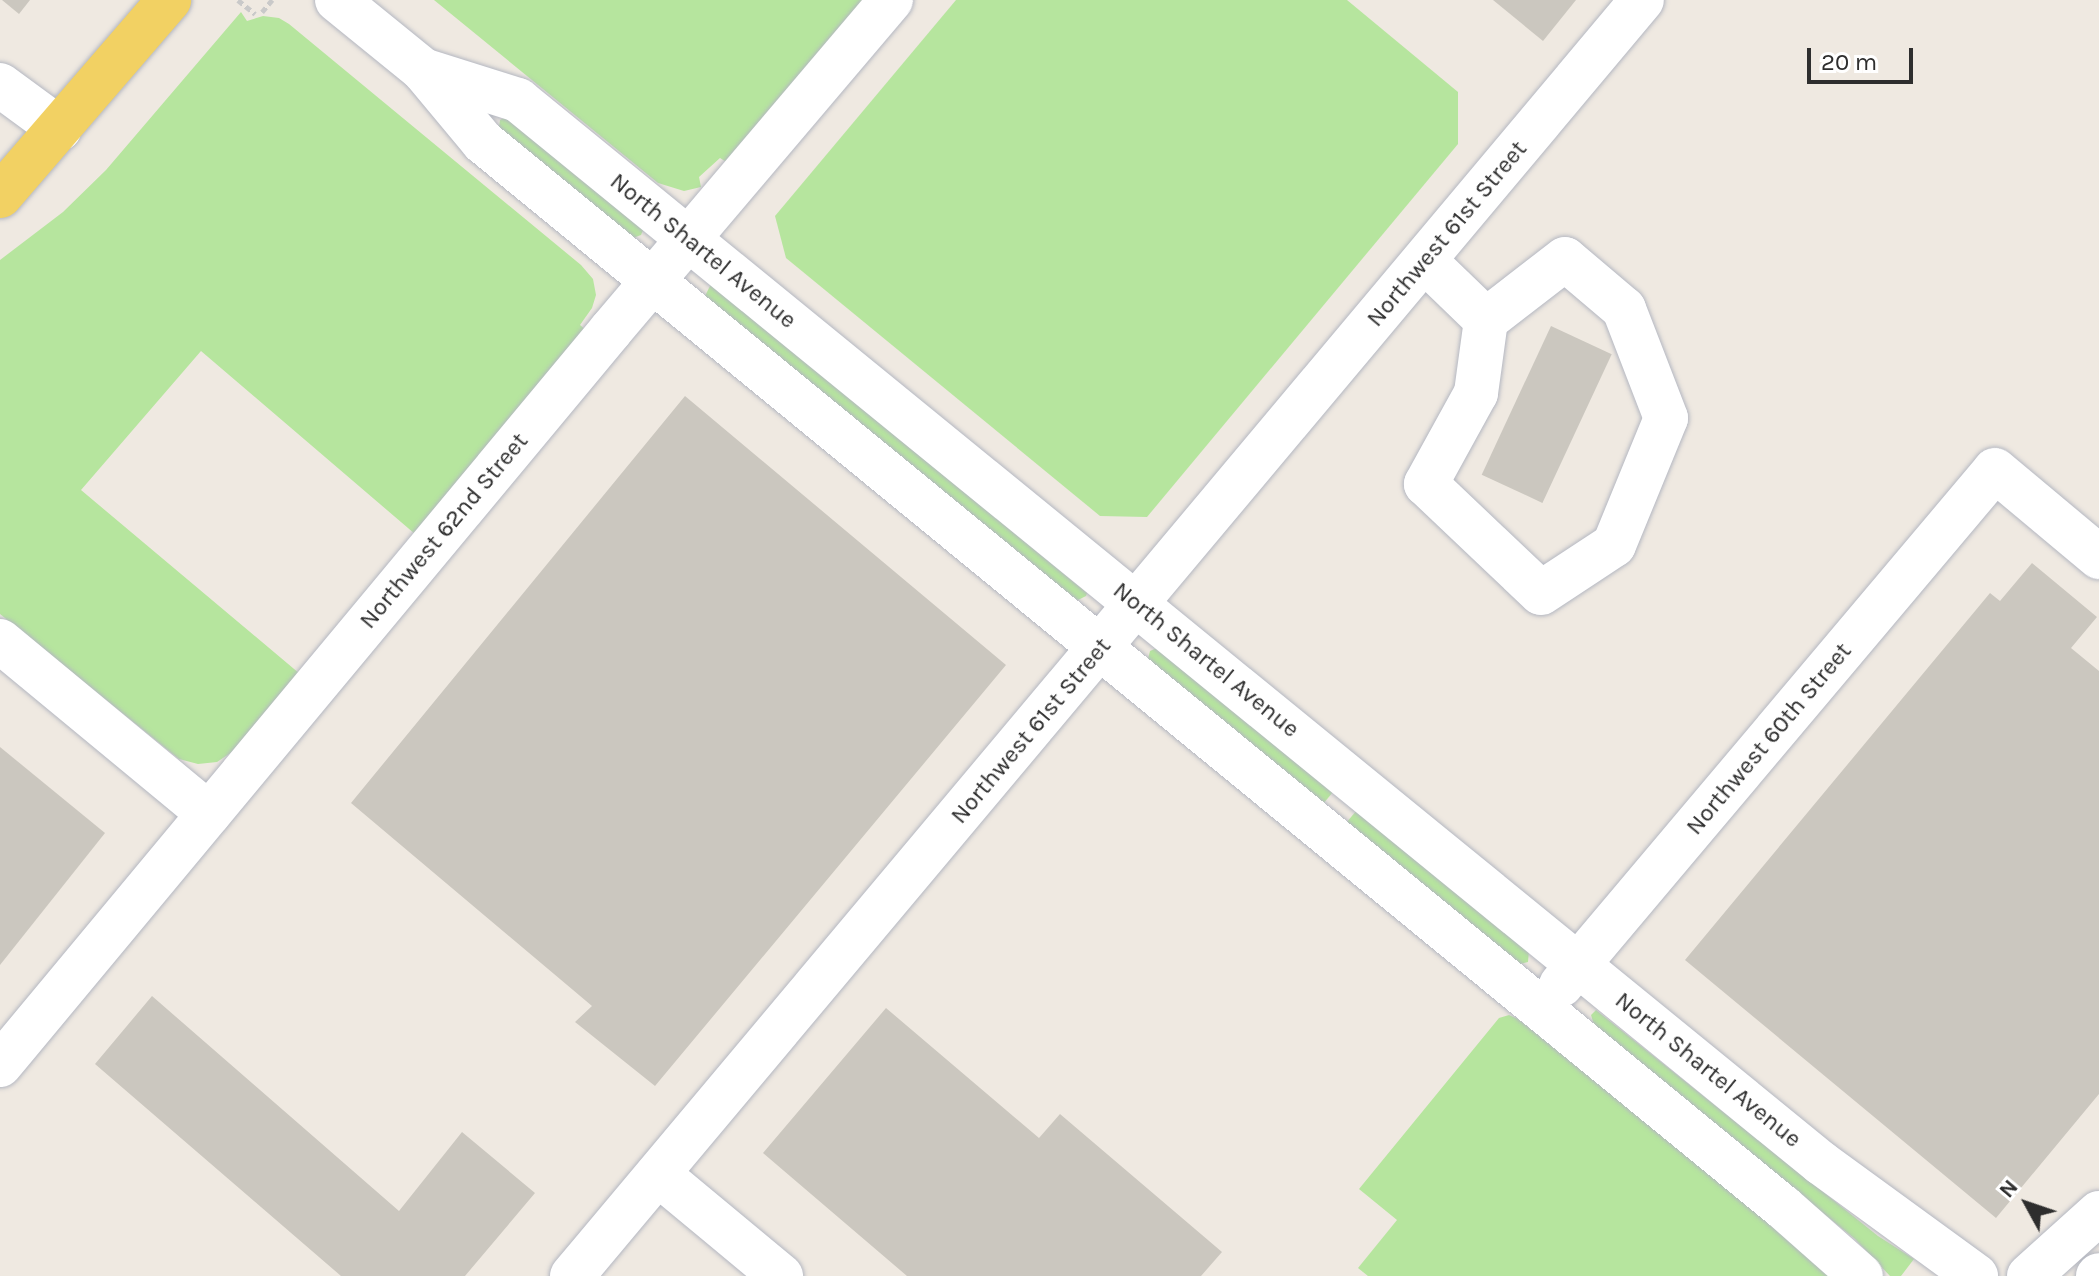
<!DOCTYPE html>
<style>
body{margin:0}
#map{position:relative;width:2099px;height:1276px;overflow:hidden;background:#efe9e1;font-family:Karla,sans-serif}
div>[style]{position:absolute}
.green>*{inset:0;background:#b6e59e}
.building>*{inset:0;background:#cbc7bf;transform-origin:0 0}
.path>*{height:5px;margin-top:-2.5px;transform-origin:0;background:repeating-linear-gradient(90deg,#c9c9c9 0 6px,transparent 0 10px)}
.roads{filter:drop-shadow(0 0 2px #b4b7c1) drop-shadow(0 0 2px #b4b7c1)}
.minor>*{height:44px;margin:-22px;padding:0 22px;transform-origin:22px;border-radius:22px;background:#fff}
.major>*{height:44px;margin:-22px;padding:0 22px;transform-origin:22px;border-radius:22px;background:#f2d163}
span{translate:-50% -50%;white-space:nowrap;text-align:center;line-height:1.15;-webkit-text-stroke:6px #fff;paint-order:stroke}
.street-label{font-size:24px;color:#2e2e2e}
.north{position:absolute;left:1987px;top:1164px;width:80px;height:80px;-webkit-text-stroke:6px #fff;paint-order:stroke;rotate:310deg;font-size:22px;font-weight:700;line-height:32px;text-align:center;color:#2e2e2e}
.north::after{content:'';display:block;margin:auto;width:28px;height:36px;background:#2e2e2e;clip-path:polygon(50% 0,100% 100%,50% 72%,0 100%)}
.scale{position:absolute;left:1807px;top:48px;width:106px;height:36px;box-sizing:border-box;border:4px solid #2e2e2e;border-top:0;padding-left:10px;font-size:24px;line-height:28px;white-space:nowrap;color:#2e2e2e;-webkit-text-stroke:6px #fff;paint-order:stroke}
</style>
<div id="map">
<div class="green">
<div style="clip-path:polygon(434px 0,865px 0,728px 163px,720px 158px,699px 177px,701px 187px,684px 191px,658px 183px)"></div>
<div style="clip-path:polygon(956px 0,1347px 0,1458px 92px,1458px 144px,1147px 517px,1100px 516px,786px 258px,775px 216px)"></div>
<div style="clip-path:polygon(241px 12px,247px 21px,263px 16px,279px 18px,289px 24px,581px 265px,593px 279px,596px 295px,592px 308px,580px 325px,587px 331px,415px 534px,201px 351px,81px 490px,300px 674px,235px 750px,217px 762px,198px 764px,179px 759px,0 614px,0 260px,63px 212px,106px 170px)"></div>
<div style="clip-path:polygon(506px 117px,644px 228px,641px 235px,633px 238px,499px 128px,500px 120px)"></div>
<div style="clip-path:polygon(711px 284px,1087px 593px,1086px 596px,1078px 600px,1074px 598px,705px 296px)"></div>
<div style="clip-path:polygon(1157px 648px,1333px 792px,1323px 804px,1148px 659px,1150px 651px)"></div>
<div style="clip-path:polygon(1357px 810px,1529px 950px,1528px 962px,1520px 964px,1346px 823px)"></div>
<div style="clip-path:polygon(1596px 1010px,1878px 1236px,1914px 1259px,1901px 1276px,1890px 1276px,1855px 1239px,1595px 1028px,1591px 1015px)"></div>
<div style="clip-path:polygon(1509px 1015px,1518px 1019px,1835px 1276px,1368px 1276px,1358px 1268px,1397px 1220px,1359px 1189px,1499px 1018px)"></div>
</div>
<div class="building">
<div style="clip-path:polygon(2px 0,30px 0,19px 14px)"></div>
<div style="clip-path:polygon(1493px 0,1576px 0,1543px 41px)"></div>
<div style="left:1551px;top:326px;width:67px;height:164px;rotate:25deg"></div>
<div style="clip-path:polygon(685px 396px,1006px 665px,655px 1086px,575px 1022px,592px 1006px,351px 803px)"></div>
<div style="clip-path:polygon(2032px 563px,2097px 617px,2071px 648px,2099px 671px,2099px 1094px,1996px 1218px,1685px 960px,1990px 593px,2000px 601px)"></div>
<div style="clip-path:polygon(0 747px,105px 833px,0 965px)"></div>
<div style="clip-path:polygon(152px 996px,399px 1211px,462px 1132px,535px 1193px,465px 1276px,341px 1276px,95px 1064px)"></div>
<div style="clip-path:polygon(886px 1008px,1039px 1138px,1060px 1114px,1222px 1252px,1201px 1276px,907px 1276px,763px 1153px)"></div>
</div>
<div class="path">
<div style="left:238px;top:0;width:22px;rotate:39deg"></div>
<div style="left:262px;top:12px;width:16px;rotate:-50deg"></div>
</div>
<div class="roads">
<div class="minor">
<div style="left:337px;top:0;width:111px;rotate:39.1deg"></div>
<div style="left:423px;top:70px;width:94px;rotate:50.2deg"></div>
<div style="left:483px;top:142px;width:1681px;rotate:39.33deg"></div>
<div style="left:1783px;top:1207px;width:104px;rotate:41.5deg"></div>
<div style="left:423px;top:70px;width:100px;rotate:17.5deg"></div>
<div style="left:518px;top:100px;width:1682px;rotate:39.21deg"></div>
<div style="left:1821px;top:1163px;width:192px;rotate:36.1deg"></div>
<div style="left:0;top:85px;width:74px;rotate:36.3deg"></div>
<div style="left:1425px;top:261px;width:85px;rotate:44deg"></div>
<div style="left:1486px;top:320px;width:74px;rotate:97.8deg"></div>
<div style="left:1476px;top:393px;width:104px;rotate:118.8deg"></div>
<div style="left:1426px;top:484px;width:158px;rotate:43.5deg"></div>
<div style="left:1541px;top:593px;width:87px;rotate:-33.3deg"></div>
<div style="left:1614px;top:545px;width:137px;rotate:-67.7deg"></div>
<div style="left:1666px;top:418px;width:117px;rotate:-111.1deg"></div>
<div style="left:1624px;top:309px;width:77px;rotate:-139.7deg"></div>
<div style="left:1565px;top:259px;width:100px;rotate:142.3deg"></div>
<div style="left:0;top:641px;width:271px;rotate:39.6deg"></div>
<div style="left:1561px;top:985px;width:673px;rotate:-49.88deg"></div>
<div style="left:1995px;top:470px;width:136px;rotate:39.9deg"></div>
<div style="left:0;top:1065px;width:956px;rotate:-50.26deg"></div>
<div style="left:611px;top:330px;width:433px;rotate:-49.7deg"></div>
<div style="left:658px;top:1174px;width:160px;rotate:39.7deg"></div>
<div style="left:572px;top:1276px;width:1665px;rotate:-50.02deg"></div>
<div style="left:2029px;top:1276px;width:94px;rotate:-42deg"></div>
<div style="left:2098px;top:1276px;width:1px;rotate:-45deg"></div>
</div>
<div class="major">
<div style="left:0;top:196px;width:259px;rotate:-49.2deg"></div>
</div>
</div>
<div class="street-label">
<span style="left:1447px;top:234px;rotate:-50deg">Northwest 61st Street</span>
<span style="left:703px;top:251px;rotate:39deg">North Shartel Avenue</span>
<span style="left:444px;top:531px;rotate:-50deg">Northwest 62nd Street</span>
<span style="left:1206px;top:660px;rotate:39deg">North Shartel Avenue</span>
<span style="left:1031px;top:731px;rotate:-50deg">Northwest 61st Street</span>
<span style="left:1769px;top:739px;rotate:-50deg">Northwest 60th Street</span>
<span style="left:1708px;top:1070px;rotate:39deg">North Shartel Avenue</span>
</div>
<div class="north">N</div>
<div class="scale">20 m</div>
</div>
